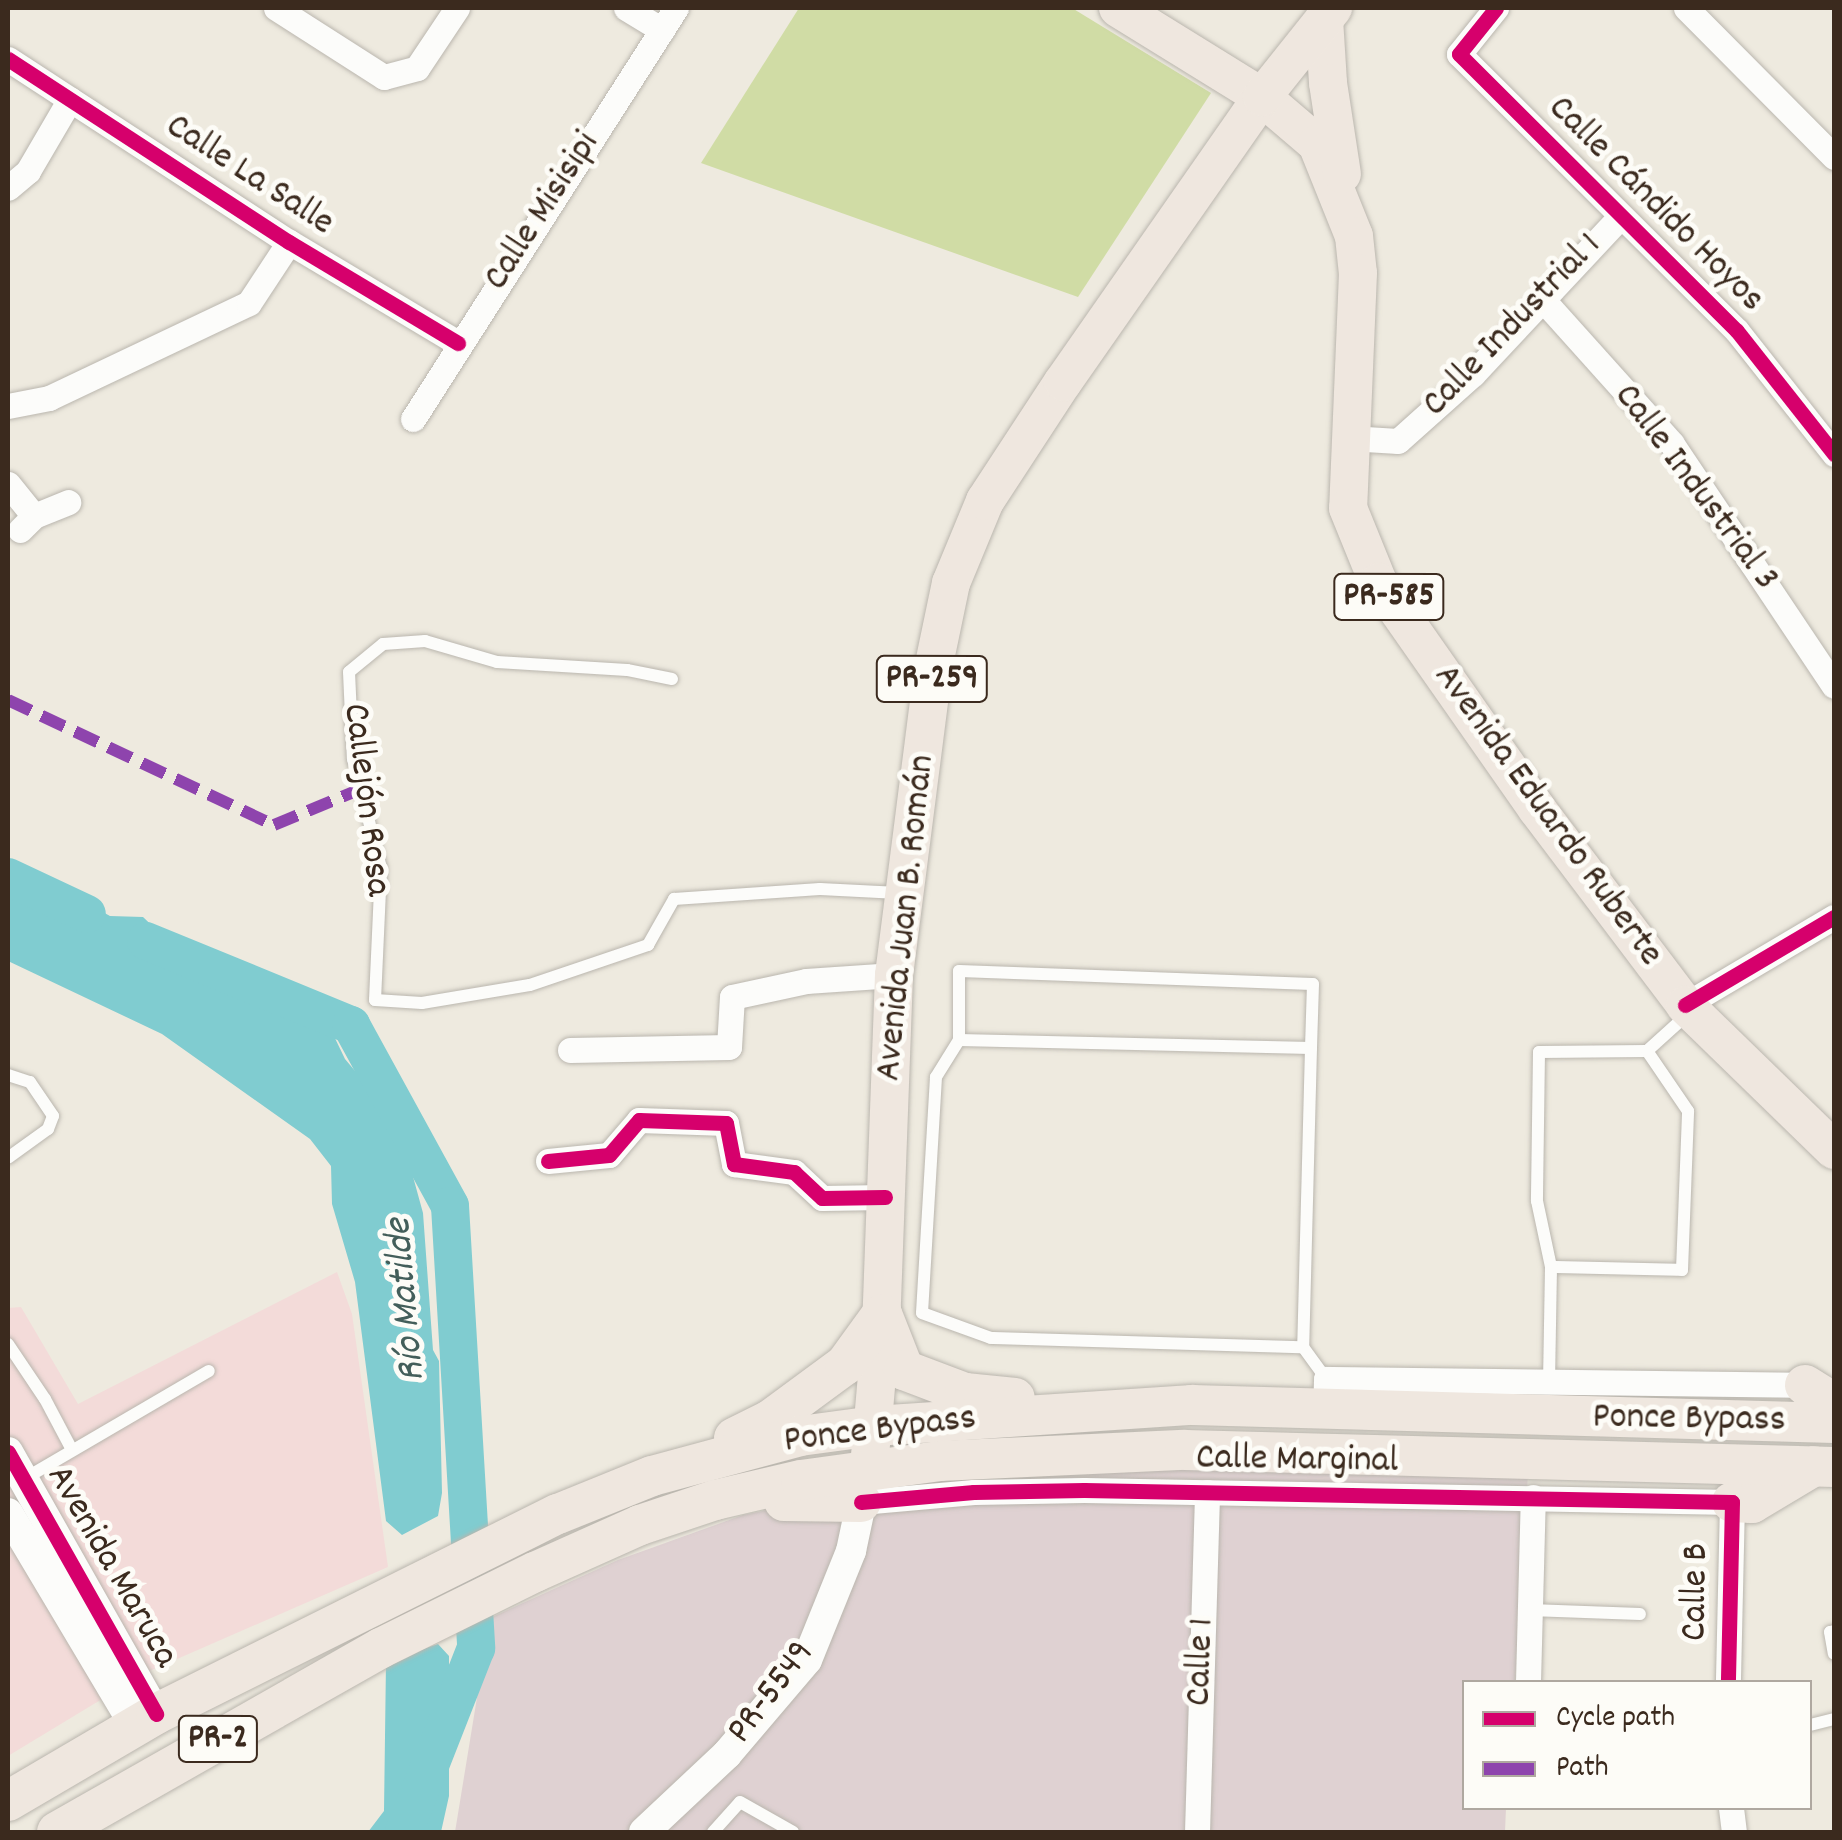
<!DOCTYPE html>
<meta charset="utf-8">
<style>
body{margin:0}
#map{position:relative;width:1842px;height:1840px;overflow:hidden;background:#eeeadf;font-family:Dekko,sans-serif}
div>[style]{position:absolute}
.built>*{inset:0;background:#f3dbd9}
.industrial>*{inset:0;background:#dfd1d2}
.green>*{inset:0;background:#d0dca5}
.water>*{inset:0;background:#80ccd0}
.river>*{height:38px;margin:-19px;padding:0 19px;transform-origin:19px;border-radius:19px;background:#80ccd0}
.roads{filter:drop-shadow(0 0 2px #bab6ae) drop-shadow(0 0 2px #bab6ae)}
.service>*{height:12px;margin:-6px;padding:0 6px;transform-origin:6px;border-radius:6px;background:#fcfcfa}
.minor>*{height:25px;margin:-12.5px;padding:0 12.5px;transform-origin:12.5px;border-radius:12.5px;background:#fcfcfa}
.tertiary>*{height:30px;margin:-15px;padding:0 15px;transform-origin:15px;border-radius:15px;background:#fcfcfa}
.primary>*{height:38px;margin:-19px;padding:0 19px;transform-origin:19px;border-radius:19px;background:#efe7df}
.trunk>*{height:40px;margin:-20px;padding:0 20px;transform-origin:20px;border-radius:20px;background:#efe7df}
.quiet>*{height:12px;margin-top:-6px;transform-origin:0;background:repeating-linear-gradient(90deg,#8e44ad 0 25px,transparent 0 37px)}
.cycleway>*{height:15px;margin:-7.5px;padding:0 7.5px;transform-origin:7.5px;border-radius:7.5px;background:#d6006c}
span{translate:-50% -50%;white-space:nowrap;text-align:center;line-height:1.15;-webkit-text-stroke:10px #fdfcf7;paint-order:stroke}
.shield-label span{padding:2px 8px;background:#fdfcf7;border:2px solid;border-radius:8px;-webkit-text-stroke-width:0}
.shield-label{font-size:35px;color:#3b2a1e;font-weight:700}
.street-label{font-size:38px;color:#3b2a1e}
.water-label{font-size:40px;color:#435e5a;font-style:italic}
.frame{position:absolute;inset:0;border:10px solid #3b2a1e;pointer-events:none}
.legend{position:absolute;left:1462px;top:1680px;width:350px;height:130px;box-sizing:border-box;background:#fdfcf7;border:2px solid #afa8a0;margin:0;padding:12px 18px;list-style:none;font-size:30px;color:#3b2a1e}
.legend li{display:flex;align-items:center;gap:20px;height:50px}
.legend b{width:50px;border:2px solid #afa8a0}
</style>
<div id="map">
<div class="built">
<div style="clip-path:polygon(337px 1272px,352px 1314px,388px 1567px,145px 1673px,8px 1756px,8px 1308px,21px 1307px,78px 1404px)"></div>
</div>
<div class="industrial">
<div style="clip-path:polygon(1210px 1466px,1528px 1473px,1515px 1682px,1464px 1682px,1464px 1808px,1506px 1808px,1505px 1832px,455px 1832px,490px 1618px,618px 1560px,743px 1515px,943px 1474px)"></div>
</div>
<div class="green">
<div style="clip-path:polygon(799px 8px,1072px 8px,1211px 93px,1078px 297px,701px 163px)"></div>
</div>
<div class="water">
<div style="clip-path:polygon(8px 891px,72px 895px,110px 916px,143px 917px,209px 980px,285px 1001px,332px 1032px,345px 1059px,398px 1122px,423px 1213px,433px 1350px,439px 1361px,442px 1493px,438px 1516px,402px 1535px,386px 1521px,355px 1282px,332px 1204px,331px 1166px,310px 1139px,162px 1034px,8px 961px)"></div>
<div style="clip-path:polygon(438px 1644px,449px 1656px,449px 1796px,441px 1832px,368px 1832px,384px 1811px,386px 1662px)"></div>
</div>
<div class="river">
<div style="left:8px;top:877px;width:87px;rotate:25.1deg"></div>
<div style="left:146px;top:941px;width:222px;rotate:22.3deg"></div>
<div style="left:351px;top:1025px;width:206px;rotate:61.3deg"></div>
<div style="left:450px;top:1206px;width:443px;rotate:86.6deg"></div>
<div style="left:476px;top:1648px;width:198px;rotate:111.4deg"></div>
</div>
<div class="roads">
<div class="service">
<div style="left:672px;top:679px;width:46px;rotate:-168.7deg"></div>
<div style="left:627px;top:670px;width:130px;rotate:-176.5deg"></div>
<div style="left:497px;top:662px;width:75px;rotate:-163.7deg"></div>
<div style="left:425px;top:641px;width:42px;rotate:175.9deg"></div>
<div style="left:383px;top:644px;width:44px;rotate:140.5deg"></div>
<div style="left:349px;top:672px;width:87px;rotate:87.4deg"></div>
<div style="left:353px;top:759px;width:113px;rotate:75.6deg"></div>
<div style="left:381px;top:868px;width:132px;rotate:92.6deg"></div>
<div style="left:375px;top:1000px;width:47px;rotate:3.7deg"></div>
<div style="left:422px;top:1003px;width:109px;rotate:-9.5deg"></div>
<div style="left:530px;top:985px;width:125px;rotate:-18.7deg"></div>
<div style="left:648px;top:945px;width:53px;rotate:-60.5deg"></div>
<div style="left:674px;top:899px;width:146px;rotate:-3.9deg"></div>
<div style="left:820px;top:889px;width:79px;rotate:2.9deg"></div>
<div style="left:959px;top:1040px;width:44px;rotate:121.9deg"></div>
<div style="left:936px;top:1077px;width:236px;rotate:93.4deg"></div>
<div style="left:922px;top:1313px;width:73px;rotate:19.9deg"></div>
<div style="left:991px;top:1338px;width:312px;rotate:1.7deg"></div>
<div style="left:1311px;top:1048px;width:352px;rotate:-178.7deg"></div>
<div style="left:959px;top:1040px;width:69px;rotate:-90deg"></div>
<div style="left:959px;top:971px;width:354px;rotate:2.1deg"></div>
<div style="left:1313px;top:984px;width:64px;rotate:91.8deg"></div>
<div style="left:1311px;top:1048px;width:299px;rotate:91.5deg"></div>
<div style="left:1303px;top:1347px;width:39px;rotate:54deg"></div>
<div style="left:1647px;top:1051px;width:108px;rotate:179.5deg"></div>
<div style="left:1539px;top:1052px;width:149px;rotate:90.8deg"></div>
<div style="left:1537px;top:1201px;width:67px;rotate:78deg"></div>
<div style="left:1551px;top:1267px;width:131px;rotate:1.3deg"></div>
<div style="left:1682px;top:1270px;width:159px;rotate:-87.8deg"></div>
<div style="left:1688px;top:1111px;width:73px;rotate:-124.3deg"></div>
<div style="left:1647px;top:1051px;width:57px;rotate:-42.1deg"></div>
<div style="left:8px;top:1075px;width:23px;rotate:18deg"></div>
<div style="left:30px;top:1082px;width:41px;rotate:55.9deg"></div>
<div style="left:53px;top:1116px;width:14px;rotate:111deg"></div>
<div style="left:48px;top:1129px;width:49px;rotate:144.1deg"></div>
<div style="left:8px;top:1344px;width:66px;rotate:56.1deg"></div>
<div style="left:45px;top:1399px;width:58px;rotate:62.1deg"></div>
<div style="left:1549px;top:1382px;width:115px;rotate:-89deg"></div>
<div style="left:24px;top:1479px;width:214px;rotate:-30.3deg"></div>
<div style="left:1530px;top:1610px;width:110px;rotate:2.1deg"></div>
<div style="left:1834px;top:1631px;width:4px;rotate:166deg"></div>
<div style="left:1830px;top:1632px;width:22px;rotate:80deg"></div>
<div style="left:1810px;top:1725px;width:25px;rotate:-14deg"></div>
<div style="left:713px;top:1832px;width:40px;rotate:-48deg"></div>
<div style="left:740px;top:1802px;width:61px;rotate:29.5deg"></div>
</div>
<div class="minor">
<div style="left:276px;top:8px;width:128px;rotate:32.6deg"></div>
<div style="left:384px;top:77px;width:34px;rotate:-15deg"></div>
<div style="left:417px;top:68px;width:72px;rotate:-56.3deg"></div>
<div style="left:626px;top:8px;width:42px;rotate:31.4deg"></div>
<div style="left:1496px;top:8px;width:59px;rotate:128.8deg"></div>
<div style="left:1459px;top:54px;width:392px;rotate:44.9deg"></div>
<div style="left:1737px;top:331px;width:157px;rotate:51.7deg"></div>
<div style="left:1686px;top:8px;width:210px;rotate:45.2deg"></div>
<div style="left:8px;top:59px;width:335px;rotate:33.1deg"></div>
<div style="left:289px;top:242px;width:197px;rotate:30.9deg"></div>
<div style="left:8px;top:188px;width:26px;rotate:-40deg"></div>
<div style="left:28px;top:171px;width:83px;rotate:-59.7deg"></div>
<div style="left:1543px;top:300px;width:193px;rotate:48.1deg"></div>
<div style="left:1672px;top:444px;width:291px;rotate:56.2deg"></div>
<div style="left:8px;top:406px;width:42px;rotate:-11deg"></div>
<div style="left:49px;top:398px;width:221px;rotate:-25.4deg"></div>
<div style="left:249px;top:303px;width:73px;rotate:-56.7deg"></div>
<div style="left:413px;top:419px;width:488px;rotate:-57.4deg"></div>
<div style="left:1349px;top:438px;width:49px;rotate:3.5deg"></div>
<div style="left:1398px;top:441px;width:101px;rotate:-41.8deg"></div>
<div style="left:1473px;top:374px;width:214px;rotate:-46.9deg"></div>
<div style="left:8px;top:484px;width:41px;rotate:50.9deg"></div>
<div style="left:20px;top:530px;width:20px;rotate:-45deg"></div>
<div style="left:34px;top:516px;width:37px;rotate:-22deg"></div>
<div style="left:1685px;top:1005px;width:173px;rotate:-30.6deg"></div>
<div style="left:570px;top:1050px;width:159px;rotate:-1.1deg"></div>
<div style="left:729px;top:1047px;width:50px;rotate:-86.6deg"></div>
<div style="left:732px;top:997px;width:76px;rotate:-12.2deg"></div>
<div style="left:806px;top:981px;width:88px;rotate:-3.9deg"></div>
<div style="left:548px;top:1161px;width:61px;rotate:-5.6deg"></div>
<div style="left:609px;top:1155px;width:46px;rotate:-49.4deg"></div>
<div style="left:639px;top:1120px;width:87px;rotate:2deg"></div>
<div style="left:726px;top:1123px;width:42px;rotate:79deg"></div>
<div style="left:734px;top:1164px;width:61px;rotate:7.6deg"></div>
<div style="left:794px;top:1172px;width:38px;rotate:43deg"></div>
<div style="left:822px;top:1198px;width:63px;rotate:-0.9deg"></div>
<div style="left:1325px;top:1410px;width:31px;rotate:-88deg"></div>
<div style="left:1326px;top:1379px;width:479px;rotate:0.7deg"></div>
<div style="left:861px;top:1502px;width:113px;rotate:-5.1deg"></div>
<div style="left:974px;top:1492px;width:110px;rotate:-1deg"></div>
<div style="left:1084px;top:1490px;width:648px;rotate:1.06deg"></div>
<div style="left:1732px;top:1502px;width:180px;rotate:91.3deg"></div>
<div style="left:1528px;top:1682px;width:185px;rotate:-88.5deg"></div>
<div style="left:1731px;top:1808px;width:24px;rotate:83deg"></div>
<div style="left:1197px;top:1832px;width:340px;rotate:-88.3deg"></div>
</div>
<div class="tertiary">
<div style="left:8px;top:1452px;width:301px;rotate:60.5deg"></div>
<div style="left:8px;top:1513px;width:248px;rotate:59.2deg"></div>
<div style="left:644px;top:1832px;width:114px;rotate:-43.2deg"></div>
<div style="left:727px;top:1754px;width:123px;rotate:-49.6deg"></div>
<div style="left:807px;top:1660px;width:118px;rotate:-68deg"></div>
<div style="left:851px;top:1551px;width:67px;rotate:-78deg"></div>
</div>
<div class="primary">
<div style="left:1118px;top:8px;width:169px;rotate:31.7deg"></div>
<div style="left:1262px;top:97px;width:72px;rotate:40.5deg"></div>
<div style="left:1317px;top:144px;width:99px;rotate:68.1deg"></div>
<div style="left:1354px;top:236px;width:37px;rotate:84deg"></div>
<div style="left:1358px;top:273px;width:235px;rotate:92.4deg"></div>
<div style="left:1348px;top:508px;width:80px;rotate:67.9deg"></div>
<div style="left:1378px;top:582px;width:277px;rotate:55deg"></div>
<div style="left:1537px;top:809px;width:246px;rotate:52.9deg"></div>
<div style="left:1685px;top:1005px;width:208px;rotate:44.2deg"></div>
<div style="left:1324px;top:19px;width:64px;rotate:86.4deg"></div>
<div style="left:1328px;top:83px;width:92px;rotate:81.3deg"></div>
<div style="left:869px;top:1467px;width:139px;rotate:-85deg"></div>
<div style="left:881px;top:1329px;width:354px;rotate:-87.9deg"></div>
<div style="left:894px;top:975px;width:308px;rotate:-82.7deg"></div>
<div style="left:933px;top:669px;width:88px;rotate:-78.2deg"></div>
<div style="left:951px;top:583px;width:89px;rotate:-67.5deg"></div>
<div style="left:985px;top:501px;width:142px;rotate:-56.8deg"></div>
<div style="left:1063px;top:382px;width:348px;rotate:-55.1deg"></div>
<div style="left:1262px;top:97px;width:114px;rotate:-51.4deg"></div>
</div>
<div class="trunk">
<div style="left:882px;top:1314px;width:60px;rotate:68.6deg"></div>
<div style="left:904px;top:1370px;width:65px;rotate:20.7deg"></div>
<div style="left:965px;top:1393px;width:50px;rotate:5.7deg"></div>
<div style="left:1805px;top:1385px;width:34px;rotate:32deg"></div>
<div style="left:734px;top:1438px;width:40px;rotate:-26.6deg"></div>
<div style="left:770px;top:1420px;width:93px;rotate:-36.3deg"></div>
<div style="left:845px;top:1365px;width:63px;rotate:-54deg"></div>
<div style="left:784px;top:1501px;width:77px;rotate:0.7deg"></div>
<div style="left:1732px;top:1502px;width:20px;rotate:3deg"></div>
<div style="left:1752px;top:1503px;width:72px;rotate:-30.8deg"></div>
<div style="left:8px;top:1801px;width:172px;rotate:-30.4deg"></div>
<div style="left:156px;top:1714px;width:449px;rotate:-26.5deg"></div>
<div style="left:558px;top:1514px;width:101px;rotate:-22deg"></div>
<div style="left:652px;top:1476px;width:153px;rotate:-15.1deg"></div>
<div style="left:800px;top:1436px;width:75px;rotate:-7.7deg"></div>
<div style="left:874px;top:1426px;width:319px;rotate:-3.8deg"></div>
<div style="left:1192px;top:1405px;width:642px;rotate:1.61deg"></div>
<div style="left:57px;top:1832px;width:373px;rotate:-29.6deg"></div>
<div style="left:381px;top:1648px;width:172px;rotate:-26.3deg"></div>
<div style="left:535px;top:1572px;width:115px;rotate:-24.1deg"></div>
<div style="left:640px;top:1525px;width:79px;rotate:-18.4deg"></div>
<div style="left:715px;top:1500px;width:88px;rotate:-13.1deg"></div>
<div style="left:801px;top:1480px;width:139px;rotate:-7.8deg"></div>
<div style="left:939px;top:1461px;width:246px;rotate:-2.6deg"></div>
<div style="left:1185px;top:1450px;width:649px;rotate:1.5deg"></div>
</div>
</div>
<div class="quiet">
<div style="left:8px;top:700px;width:294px;rotate:25.2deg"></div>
<div style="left:274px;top:825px;width:94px;rotate:-22.5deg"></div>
</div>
<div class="cycleway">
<div style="left:1496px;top:8px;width:59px;rotate:128.8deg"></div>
<div style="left:1459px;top:54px;width:392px;rotate:44.9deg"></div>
<div style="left:1737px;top:331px;width:157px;rotate:51.7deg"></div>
<div style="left:8px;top:59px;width:335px;rotate:33.1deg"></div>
<div style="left:289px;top:242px;width:197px;rotate:30.9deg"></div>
<div style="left:1685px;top:1005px;width:173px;rotate:-30.6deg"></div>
<div style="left:548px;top:1161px;width:61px;rotate:-5.6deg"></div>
<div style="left:609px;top:1155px;width:46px;rotate:-49.4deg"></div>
<div style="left:639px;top:1120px;width:87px;rotate:2deg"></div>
<div style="left:726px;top:1123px;width:42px;rotate:79deg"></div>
<div style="left:734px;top:1164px;width:61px;rotate:7.6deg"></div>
<div style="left:794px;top:1172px;width:38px;rotate:43deg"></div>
<div style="left:822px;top:1198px;width:63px;rotate:-0.9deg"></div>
<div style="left:8px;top:1452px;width:301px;rotate:60.5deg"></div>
<div style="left:861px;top:1502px;width:113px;rotate:-5.1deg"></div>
<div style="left:974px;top:1492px;width:110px;rotate:-1deg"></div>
<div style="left:1084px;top:1490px;width:648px;rotate:1.06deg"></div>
<div style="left:1732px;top:1502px;width:180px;rotate:91.3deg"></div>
</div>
<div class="shield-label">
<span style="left:1389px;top:597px">PR-585</span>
<span style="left:932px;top:679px">PR-259</span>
<span style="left:218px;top:1739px">PR-2</span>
</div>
<div class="street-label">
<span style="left:249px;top:176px;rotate:33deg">Calle La Salle</span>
<span style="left:1655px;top:205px;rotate:45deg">Calle Cándido Hoyos</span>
<span style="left:543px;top:212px;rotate:-57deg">Calle Misisipi</span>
<span style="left:1513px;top:326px;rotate:-46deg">Calle Industrial 1</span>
<span style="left:1695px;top:488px;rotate:53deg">Calle Industrial 3</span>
<span style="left:365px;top:800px;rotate:83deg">Callejón Rosa</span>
<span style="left:1547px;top:816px;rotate:54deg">Avenida Eduardo Ruberte</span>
<span style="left:907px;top:918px;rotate:-84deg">Avenida Juan B. Román</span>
<span style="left:1689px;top:1420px;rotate:1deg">Ponce Bypass</span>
<span style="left:880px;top:1431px;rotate:-7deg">Ponce Bypass</span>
<span style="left:1297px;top:1461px;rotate:1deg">Calle Marginal</span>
<span style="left:111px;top:1567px;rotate:60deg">Avenida Maruca</span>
<span style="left:1697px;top:1592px;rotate:-89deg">Calle B</span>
<span style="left:1202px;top:1662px;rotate:-88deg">Calle 1</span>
<span style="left:772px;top:1693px;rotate:-53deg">PR-5549</span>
</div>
<div class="water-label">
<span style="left:408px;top:1300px;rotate:-95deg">Río Matilde</span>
</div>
<div class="frame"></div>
<ul class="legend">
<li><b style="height:12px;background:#d6006c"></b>Cycle path</li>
<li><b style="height:12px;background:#8e44ad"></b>Path</li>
</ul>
</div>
